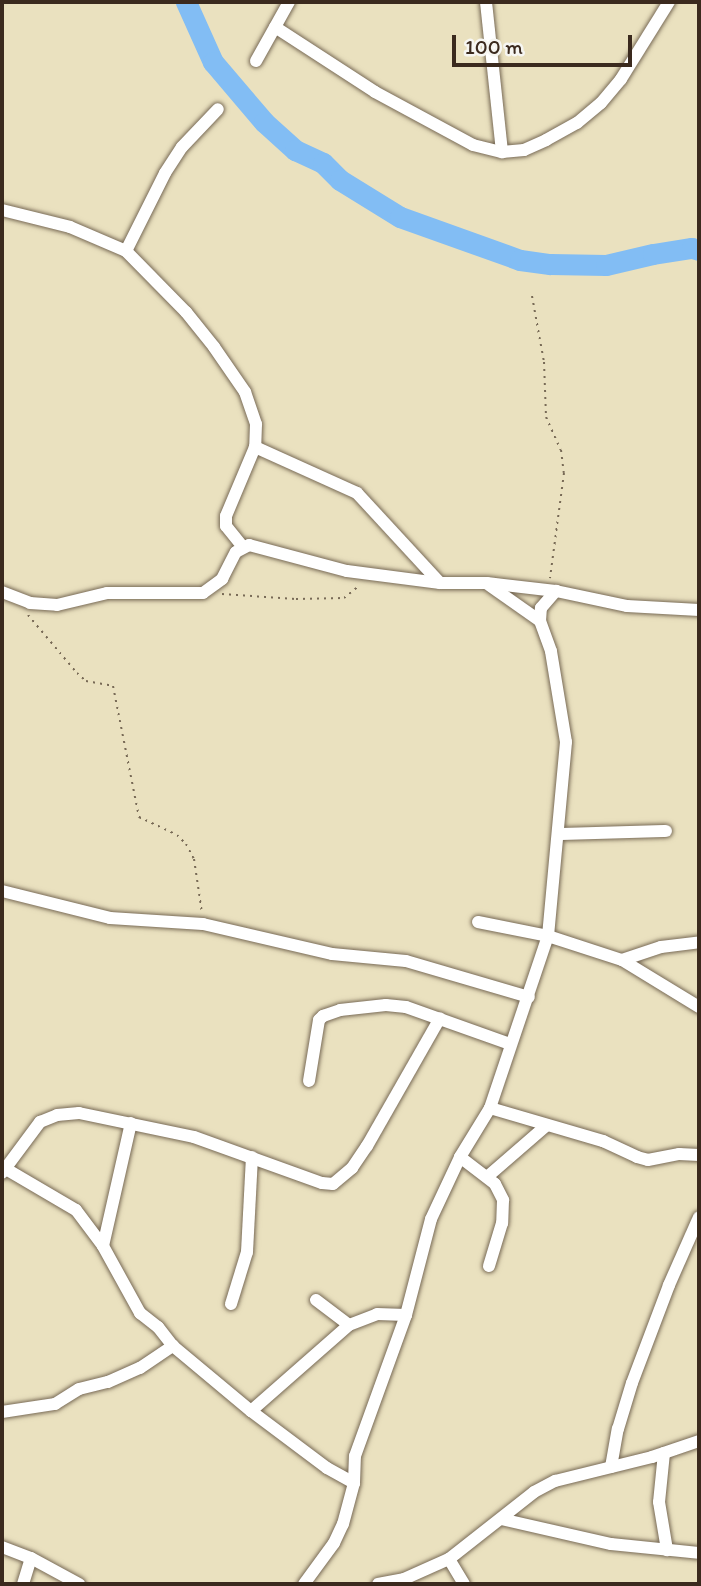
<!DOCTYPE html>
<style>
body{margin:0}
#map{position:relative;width:701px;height:1586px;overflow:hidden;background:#eae1bf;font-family:Itim,sans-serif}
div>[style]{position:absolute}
.river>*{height:21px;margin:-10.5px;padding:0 10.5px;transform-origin:10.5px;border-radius:10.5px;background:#82bdf4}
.path>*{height:2px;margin-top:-1px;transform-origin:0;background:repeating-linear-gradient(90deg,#786a56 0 2px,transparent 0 7px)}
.roads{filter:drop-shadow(0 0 2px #786a56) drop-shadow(0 0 2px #786a56)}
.minor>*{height:12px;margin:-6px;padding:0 6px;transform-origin:6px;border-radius:6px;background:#fff}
span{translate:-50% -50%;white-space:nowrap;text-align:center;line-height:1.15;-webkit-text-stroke:5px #f6f6f2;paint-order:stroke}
.frame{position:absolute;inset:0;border:4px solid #3b2a1e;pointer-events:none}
.scale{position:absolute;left:452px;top:35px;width:180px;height:32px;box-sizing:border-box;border:4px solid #3b2a1e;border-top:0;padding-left:9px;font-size:21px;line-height:24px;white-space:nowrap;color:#3b2a1e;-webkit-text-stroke:5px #f6f6f2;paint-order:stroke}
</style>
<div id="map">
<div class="river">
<div style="left:186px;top:2px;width:66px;rotate:65.8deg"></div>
<div style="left:213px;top:62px;width:79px;rotate:49.6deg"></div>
<div style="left:264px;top:122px;width:42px;rotate:42.1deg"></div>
<div style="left:295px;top:150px;width:31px;rotate:25deg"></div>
<div style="left:323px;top:163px;width:24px;rotate:45deg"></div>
<div style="left:340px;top:180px;width:70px;rotate:31.7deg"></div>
<div style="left:400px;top:217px;width:127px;rotate:19.7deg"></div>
<div style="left:520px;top:260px;width:30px;rotate:8deg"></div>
<div style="left:550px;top:264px;width:56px;rotate:1deg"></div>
<div style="left:606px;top:265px;width:48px;rotate:-13.2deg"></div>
<div style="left:653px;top:254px;width:39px;rotate:-9deg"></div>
<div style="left:692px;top:248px;width:7px;rotate:16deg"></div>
</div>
<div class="path">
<div style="left:532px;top:296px;width:67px;rotate:79.7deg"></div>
<div style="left:544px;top:362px;width:55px;rotate:87.9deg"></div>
<div style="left:546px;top:417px;width:36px;rotate:66deg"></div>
<div style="left:561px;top:450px;width:23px;rotate:83deg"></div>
<div style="left:564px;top:473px;width:106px;rotate:97.6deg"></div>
<div style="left:222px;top:594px;width:74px;rotate:3.9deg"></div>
<div style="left:296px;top:599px;width:48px;rotate:-1.2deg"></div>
<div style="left:344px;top:598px;width:19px;rotate:-39deg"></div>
<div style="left:28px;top:615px;width:76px;rotate:49.8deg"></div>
<div style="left:77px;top:673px;width:12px;rotate:42deg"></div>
<div style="left:86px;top:681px;width:27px;rotate:10deg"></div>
<div style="left:113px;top:686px;width:134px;rotate:78.8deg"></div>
<div style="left:139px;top:817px;width:42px;rotate:25.3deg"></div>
<div style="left:177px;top:835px;width:13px;rotate:45deg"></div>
<div style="left:186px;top:844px;width:17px;rotate:62deg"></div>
<div style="left:194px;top:859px;width:55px;rotate:81.6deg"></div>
</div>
<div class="roads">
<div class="minor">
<div style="left:486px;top:2px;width:151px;rotate:83.9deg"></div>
<div style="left:275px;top:27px;width:119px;rotate:33deg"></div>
<div style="left:375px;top:92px;width:111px;rotate:28.4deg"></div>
<div style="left:473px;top:145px;width:30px;rotate:14deg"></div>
<div style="left:502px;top:152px;width:22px;rotate:-5deg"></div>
<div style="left:524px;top:150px;width:24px;rotate:-24deg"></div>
<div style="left:546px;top:140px;width:35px;rotate:-29deg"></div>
<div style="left:577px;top:123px;width:31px;rotate:-40deg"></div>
<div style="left:601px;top:103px;width:31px;rotate:-50deg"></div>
<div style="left:621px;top:79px;width:91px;rotate:-58.1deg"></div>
<div style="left:256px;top:61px;width:68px;rotate:-60.8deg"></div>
<div style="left:2px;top:210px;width:70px;rotate:14deg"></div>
<div style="left:70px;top:227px;width:61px;rotate:23.2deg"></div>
<div style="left:126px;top:251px;width:86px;rotate:45.5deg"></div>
<div style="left:186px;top:312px;width:45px;rotate:51.3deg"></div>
<div style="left:214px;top:347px;width:55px;rotate:55.4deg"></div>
<div style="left:245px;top:392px;width:34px;rotate:71deg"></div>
<div style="left:256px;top:424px;width:23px;rotate:92deg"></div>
<div style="left:255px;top:447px;width:75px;rotate:112.8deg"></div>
<div style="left:226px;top:516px;width:10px;rotate:90deg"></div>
<div style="left:226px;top:526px;width:26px;rotate:51deg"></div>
<div style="left:126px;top:251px;width:87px;rotate:-63.4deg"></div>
<div style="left:165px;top:173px;width:31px;rotate:-57deg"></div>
<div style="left:182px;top:147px;width:52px;rotate:-46.5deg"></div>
<div style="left:255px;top:447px;width:112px;rotate:24.3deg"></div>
<div style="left:357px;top:493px;width:122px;rotate:47.3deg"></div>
<div style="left:489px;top:585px;width:62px;rotate:35.2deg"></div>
<div style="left:2px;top:592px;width:30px;rotate:21deg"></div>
<div style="left:30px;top:603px;width:27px;rotate:4deg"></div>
<div style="left:57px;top:605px;width:51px;rotate:-13.5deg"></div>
<div style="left:107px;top:593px;width:96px"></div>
<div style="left:203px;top:593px;width:24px;rotate:-36deg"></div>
<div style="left:222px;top:579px;width:30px;rotate:-63deg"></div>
<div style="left:236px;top:552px;width:15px;rotate:-28deg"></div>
<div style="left:249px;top:545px;width:101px;rotate:14.9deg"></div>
<div style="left:347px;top:571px;width:94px;rotate:7.4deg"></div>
<div style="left:440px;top:583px;width:47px"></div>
<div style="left:487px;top:583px;width:69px;rotate:6.6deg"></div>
<div style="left:559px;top:834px;width:107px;rotate:-1.6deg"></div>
<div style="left:2px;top:891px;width:111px;rotate:14deg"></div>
<div style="left:110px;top:918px;width:93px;rotate:3.7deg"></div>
<div style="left:203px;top:924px;width:132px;rotate:13.1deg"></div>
<div style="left:332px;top:954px;width:74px;rotate:5.4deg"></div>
<div style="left:406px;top:961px;width:128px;rotate:16.3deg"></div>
<div style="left:478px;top:922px;width:71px;rotate:11.3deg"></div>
<div style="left:548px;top:936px;width:78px;rotate:18deg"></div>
<div style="left:622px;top:960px;width:90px;rotate:31.4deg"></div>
<div style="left:622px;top:960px;width:41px;rotate:-18.4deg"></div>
<div style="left:661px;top:947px;width:38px;rotate:-7deg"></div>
<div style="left:309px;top:1081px;width:62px;rotate:-80.7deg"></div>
<div style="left:319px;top:1020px;width:6px;rotate:-45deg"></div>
<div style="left:323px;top:1016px;width:18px;rotate:-19deg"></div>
<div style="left:340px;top:1010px;width:46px;rotate:-6.2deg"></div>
<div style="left:386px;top:1005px;width:20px;rotate:6deg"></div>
<div style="left:406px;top:1007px;width:110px;rotate:19.6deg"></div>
<div style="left:490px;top:1108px;width:118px;rotate:16.3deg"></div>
<div style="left:603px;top:1141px;width:38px;rotate:25deg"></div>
<div style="left:637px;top:1157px;width:11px;rotate:15deg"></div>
<div style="left:648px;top:1160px;width:32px;rotate:-11deg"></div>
<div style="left:679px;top:1154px;width:20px;rotate:3deg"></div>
<div style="left:460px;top:1157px;width:44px;rotate:37.6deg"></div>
<div style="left:495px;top:1184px;width:18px;rotate:63deg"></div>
<div style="left:503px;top:1200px;width:23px;rotate:92deg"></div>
<div style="left:502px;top:1223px;width:45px;rotate:106.8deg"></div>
<div style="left:6px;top:1169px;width:81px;rotate:30.4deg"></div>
<div style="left:76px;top:1210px;width:45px;rotate:53.1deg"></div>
<div style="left:103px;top:1246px;width:77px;rotate:61.1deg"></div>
<div style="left:140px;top:1313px;width:23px;rotate:38deg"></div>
<div style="left:158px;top:1327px;width:24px;rotate:52deg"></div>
<div style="left:173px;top:1346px;width:102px;rotate:39.8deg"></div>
<div style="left:251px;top:1411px;width:95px;rotate:36.9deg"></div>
<div style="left:327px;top:1468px;width:31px;rotate:29deg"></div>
<div style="left:2px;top:1173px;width:64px;rotate:-53.3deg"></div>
<div style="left:40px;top:1122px;width:18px;rotate:-22deg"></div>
<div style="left:57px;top:1115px;width:22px;rotate:-5deg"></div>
<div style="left:79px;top:1113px;width:117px;rotate:11.8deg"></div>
<div style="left:194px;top:1137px;width:136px;rotate:19.8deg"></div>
<div style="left:322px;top:1183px;width:11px;rotate:5deg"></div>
<div style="left:333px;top:1184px;width:25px;rotate:-40deg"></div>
<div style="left:352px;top:1168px;width:27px;rotate:-56deg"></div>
<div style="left:367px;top:1146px;width:147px;rotate:-60.3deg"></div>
<div style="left:487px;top:1177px;width:79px;rotate:-40.9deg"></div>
<div style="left:103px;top:1246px;width:126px;rotate:-77.2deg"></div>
<div style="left:316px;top:1300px;width:41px;rotate:37.1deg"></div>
<div style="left:231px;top:1304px;width:54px;rotate:-72.9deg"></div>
<div style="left:247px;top:1252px;width:95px;rotate:-87deg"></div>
<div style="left:251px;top:1411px;width:130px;rotate:-41.3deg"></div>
<div style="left:349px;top:1325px;width:30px;rotate:-21deg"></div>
<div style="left:377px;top:1314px;width:29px;rotate:2deg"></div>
<div style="left:2px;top:1412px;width:54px;rotate:-8.6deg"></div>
<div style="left:55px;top:1404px;width:28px;rotate:-32deg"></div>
<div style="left:79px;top:1389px;width:30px;rotate:-14deg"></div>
<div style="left:108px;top:1382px;width:35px;rotate:-24deg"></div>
<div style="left:140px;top:1368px;width:40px;rotate:-34deg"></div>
<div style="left:664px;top:1453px;width:49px;rotate:95.8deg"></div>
<div style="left:659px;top:1502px;width:49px;rotate:80.5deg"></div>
<div style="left:611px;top:1467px;width:39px;rotate:-80deg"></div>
<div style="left:618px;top:1429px;width:48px;rotate:-73.1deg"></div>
<div style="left:632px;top:1383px;width:105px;rotate:-69.3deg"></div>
<div style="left:669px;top:1285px;width:74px;rotate:-66.2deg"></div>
<div style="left:501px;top:1519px;width:113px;rotate:12.8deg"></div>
<div style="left:611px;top:1544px;width:88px;rotate:5.8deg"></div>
<div style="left:2px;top:1547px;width:31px;rotate:21deg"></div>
<div style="left:31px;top:1558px;width:55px;rotate:28.4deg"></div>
<div style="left:449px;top:1559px;width:29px;rotate:59deg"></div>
<div style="left:23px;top:1584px;width:27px;rotate:-73deg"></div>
<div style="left:304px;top:1584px;width:51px;rotate:-53.8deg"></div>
<div style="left:334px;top:1543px;width:21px;rotate:-65deg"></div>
<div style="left:343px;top:1524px;width:42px;rotate:-75deg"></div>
<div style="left:354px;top:1483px;width:27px;rotate:-88deg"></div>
<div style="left:355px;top:1456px;width:150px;rotate:-70.1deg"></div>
<div style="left:406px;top:1315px;width:99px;rotate:-75.4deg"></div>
<div style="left:431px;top:1219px;width:68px;rotate:-64.9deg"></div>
<div style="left:460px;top:1157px;width:57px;rotate:-58.5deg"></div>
<div style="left:490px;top:1108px;width:182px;rotate:-71.4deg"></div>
<div style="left:548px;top:936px;width:195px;rotate:-84.7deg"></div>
<div style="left:566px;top:742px;width:92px;rotate:-99.4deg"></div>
<div style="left:551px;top:651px;width:32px;rotate:-110deg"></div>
<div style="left:540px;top:621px;width:13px;rotate:-86deg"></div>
<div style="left:541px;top:608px;width:23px;rotate:-49deg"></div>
<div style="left:556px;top:591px;width:73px;rotate:11.9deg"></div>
<div style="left:627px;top:606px;width:72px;rotate:3.2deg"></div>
<div style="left:378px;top:1584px;width:26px;rotate:-11deg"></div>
<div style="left:404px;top:1579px;width:49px;rotate:-24deg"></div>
<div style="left:449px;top:1559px;width:108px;rotate:-38.2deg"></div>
<div style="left:534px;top:1492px;width:24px;rotate:-28deg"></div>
<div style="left:555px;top:1481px;width:100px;rotate:-13.9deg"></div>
<div style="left:652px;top:1457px;width:50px;rotate:-18.8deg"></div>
</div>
</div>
<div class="frame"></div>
<div class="scale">100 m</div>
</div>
